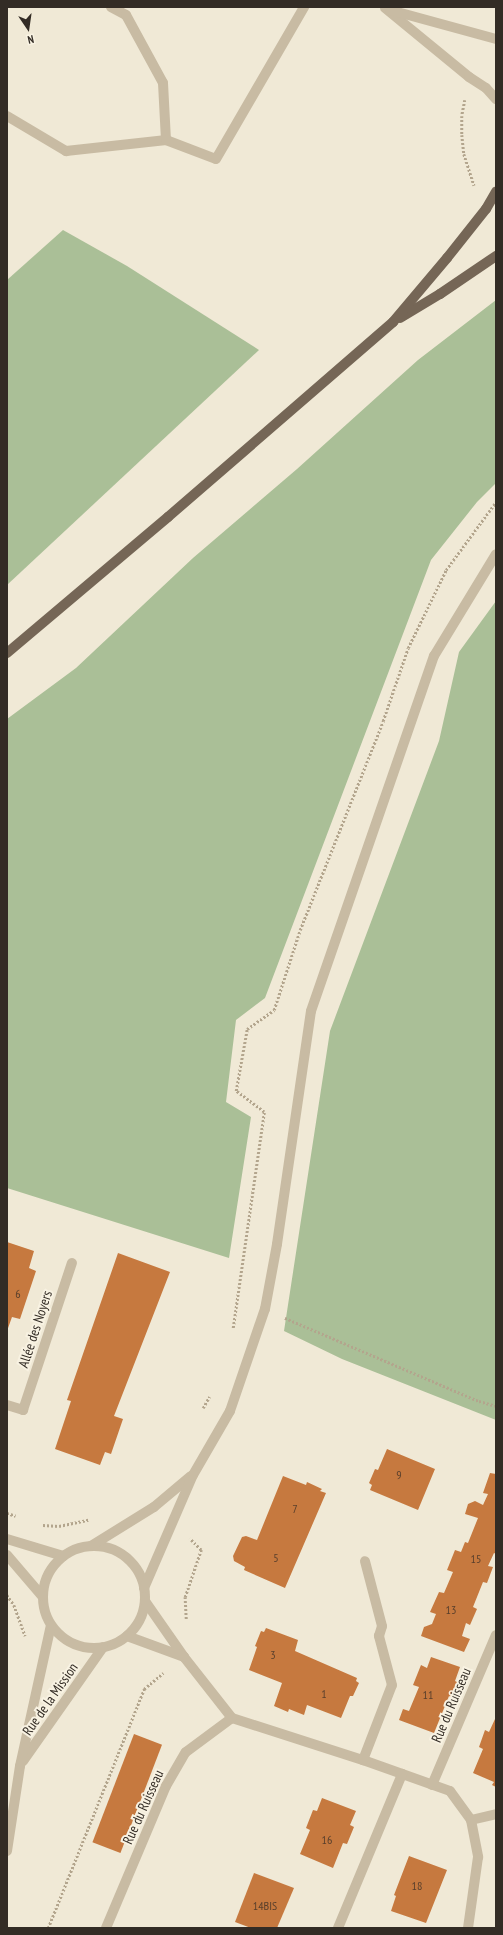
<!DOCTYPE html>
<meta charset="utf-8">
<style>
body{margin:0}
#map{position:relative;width:503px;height:1935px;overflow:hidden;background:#f0e9d6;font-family:"PT Sans Narrow",sans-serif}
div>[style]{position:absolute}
.green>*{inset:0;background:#aabf97}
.building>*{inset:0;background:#c6793f;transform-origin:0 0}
.path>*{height:2.5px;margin-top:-1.25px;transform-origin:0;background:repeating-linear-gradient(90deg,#b3a58d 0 2px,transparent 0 4px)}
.minor>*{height:10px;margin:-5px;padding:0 5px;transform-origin:5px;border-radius:5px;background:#c8bba3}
.minor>.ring{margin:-5px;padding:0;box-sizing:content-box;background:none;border:10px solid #c8bba3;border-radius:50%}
.major>*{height:10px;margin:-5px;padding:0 5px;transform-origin:5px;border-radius:5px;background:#756656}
span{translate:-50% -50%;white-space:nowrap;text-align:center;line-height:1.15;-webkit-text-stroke:4px #f8f2e2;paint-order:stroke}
.number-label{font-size:12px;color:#583f2c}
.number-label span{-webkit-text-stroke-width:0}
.street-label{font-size:14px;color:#332c25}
.frame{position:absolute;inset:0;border:8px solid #332c25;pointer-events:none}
.north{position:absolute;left:8px;top:8px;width:40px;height:40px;-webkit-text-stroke:3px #f8f2e2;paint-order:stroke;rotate:167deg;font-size:11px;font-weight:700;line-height:16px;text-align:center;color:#332c25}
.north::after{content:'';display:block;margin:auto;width:14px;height:18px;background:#332c25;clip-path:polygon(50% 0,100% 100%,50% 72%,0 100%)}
</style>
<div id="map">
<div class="green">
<div style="clip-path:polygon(63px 230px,127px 266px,259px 350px,7px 585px,7px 280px)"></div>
<div style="clip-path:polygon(496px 300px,496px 483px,477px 502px,431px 560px,265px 998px,236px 1020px,226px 1102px,251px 1117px,229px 1258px,7px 1188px,7px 719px,76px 668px,193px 558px,297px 469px,418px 360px)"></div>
<div style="clip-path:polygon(496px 601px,496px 1420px,342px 1359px,284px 1331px,330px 1031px,439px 741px,459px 652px)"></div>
</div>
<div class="building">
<div style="clip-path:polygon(7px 1242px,34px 1251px,29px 1268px,36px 1271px,20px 1319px,12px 1317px,7px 1331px)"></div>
<div style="clip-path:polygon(118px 1253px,170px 1272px,114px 1416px,123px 1419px,111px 1454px,105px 1452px,100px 1465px,55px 1449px,71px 1401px,67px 1400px)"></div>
<div style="clip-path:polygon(387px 1449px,435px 1469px,418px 1510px,370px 1490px,372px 1485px,369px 1483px,375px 1469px,378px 1470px)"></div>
<div style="clip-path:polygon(490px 1473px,496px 1474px,496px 1554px,494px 1553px,488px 1566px,493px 1567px,487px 1583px,483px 1582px,473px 1607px,477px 1609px,470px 1625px,466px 1623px,462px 1636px,470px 1639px,464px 1652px,421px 1636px,424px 1627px,432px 1624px,436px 1614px,430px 1612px,439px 1592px,444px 1593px,453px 1572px,447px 1570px,455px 1550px,461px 1552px,465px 1542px,468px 1543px,478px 1518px,465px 1514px,468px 1504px,475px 1501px,483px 1505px,488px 1494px,483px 1493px)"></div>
<div style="clip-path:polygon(283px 1476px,306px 1485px,307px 1482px,322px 1489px,320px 1491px,326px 1493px,285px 1588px,244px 1570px,245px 1567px,234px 1561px,233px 1556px,242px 1537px,246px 1536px,257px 1540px)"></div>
<div style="clip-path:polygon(266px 1628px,298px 1640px,295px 1651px,357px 1678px,356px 1681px,359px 1683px,353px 1696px,350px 1696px,341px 1718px,307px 1705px,304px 1715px,289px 1709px,288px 1712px,274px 1706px,282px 1683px,249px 1670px,257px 1647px,255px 1646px,261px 1631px,264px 1632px)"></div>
<div style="clip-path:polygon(431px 1657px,460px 1667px,455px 1681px,459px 1683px,453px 1698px,449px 1696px,434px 1733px,399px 1720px,403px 1709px,409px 1711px,419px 1687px,413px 1685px,421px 1665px,427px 1668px)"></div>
<div style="clip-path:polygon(495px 1719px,496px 1719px,496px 1787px,492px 1785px,494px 1782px,473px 1773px,483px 1749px,479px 1747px,485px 1730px,489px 1732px)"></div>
<div style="left:134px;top:1734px;width:30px;height:116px;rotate:21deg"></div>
<div style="clip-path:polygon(322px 1798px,356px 1811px,350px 1825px,354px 1827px,347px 1844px,343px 1843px,333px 1868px,300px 1854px,310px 1830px,306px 1828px,313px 1810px,317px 1811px)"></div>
<div style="clip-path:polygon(409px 1856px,447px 1870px,426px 1923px,391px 1911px,396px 1896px,394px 1895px)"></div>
<div style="clip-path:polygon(254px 1873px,294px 1888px,277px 1928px,251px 1928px,235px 1922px)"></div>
</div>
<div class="path">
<div style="left:465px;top:100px;width:16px;rotate:101deg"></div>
<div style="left:462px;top:116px;width:19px;rotate:90deg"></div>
<div style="left:462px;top:135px;width:19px;rotate:84deg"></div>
<div style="left:464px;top:154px;width:33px;rotate:72deg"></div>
<div style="left:285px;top:1318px;width:211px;rotate:23.2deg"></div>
<div style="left:479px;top:1401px;width:18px;rotate:16deg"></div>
<div style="left:233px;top:1328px;width:218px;rotate:-81.8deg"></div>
<div style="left:264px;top:1112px;width:35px;rotate:-143deg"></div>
<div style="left:236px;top:1091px;width:63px;rotate:-79.9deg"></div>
<div style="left:247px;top:1029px;width:33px;rotate:-35deg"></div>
<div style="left:274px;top:1010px;width:84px;rotate:-72deg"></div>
<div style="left:300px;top:930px;width:225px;rotate:-68.3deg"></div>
<div style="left:383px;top:721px;width:77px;rotate:-71.1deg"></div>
<div style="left:408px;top:648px;width:87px;rotate:-64deg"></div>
<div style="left:446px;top:570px;width:84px;rotate:-53.7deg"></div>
<div style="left:203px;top:1408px;width:13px;rotate:-61deg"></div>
<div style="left:7px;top:1513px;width:9px;rotate:18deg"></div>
<div style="left:43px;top:1525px;width:16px;rotate:4deg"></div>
<div style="left:59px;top:1526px;width:30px;rotate:-12deg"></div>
<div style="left:7px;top:1595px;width:12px;rotate:55deg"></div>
<div style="left:14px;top:1605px;width:33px;rotate:70deg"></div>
<div style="left:186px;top:1619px;width:22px;rotate:-93deg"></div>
<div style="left:185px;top:1597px;width:50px;rotate:-71.2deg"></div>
<div style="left:201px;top:1550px;width:16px;rotate:-135deg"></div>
<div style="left:48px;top:1928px;width:258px;rotate:-68.1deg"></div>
<div style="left:144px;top:1689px;width:25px;rotate:-40deg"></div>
</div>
<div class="minor">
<div style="left:111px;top:7px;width:17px;rotate:28deg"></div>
<div style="left:126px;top:15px;width:77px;rotate:61.4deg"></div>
<div style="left:163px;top:83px;width:57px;rotate:87deg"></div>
<div style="left:385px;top:8px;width:109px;rotate:39.4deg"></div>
<div style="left:469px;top:77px;width:20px;rotate:33deg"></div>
<div style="left:486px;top:88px;width:15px;rotate:48deg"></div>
<div style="left:390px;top:10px;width:110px;rotate:15.3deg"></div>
<div style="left:7px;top:116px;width:69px;rotate:30.7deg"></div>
<div style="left:66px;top:151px;width:101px;rotate:-6.3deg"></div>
<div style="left:166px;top:140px;width:53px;rotate:20.8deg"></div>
<div style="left:216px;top:159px;width:176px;rotate:-59.9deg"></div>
<div style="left:7px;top:1405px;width:17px;rotate:17deg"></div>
<div style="left:23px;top:1410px;width:155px;rotate:-71.6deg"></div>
<div style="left:7px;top:1539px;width:59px;rotate:16.9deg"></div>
<div class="ring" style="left:43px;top:1546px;width:92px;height:92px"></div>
<div style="left:91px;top:1546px;width:74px;rotate:-31.8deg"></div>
<div style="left:154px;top:1507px;width:48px;rotate:-40deg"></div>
<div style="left:7px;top:1555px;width:54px;rotate:49.5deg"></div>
<div style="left:144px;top:1588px;width:123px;rotate:-66.6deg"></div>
<div style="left:193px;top:1475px;width:74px;rotate:-60deg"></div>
<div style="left:230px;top:1411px;width:108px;rotate:-71.1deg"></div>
<div style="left:265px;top:1309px;width:66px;rotate:-79.5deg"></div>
<div style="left:277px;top:1244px;width:235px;rotate:-81.7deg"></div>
<div style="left:311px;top:1011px;width:376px;rotate:-70.9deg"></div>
<div style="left:434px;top:656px;width:119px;rotate:-58.7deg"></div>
<div style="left:145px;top:1601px;width:68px;rotate:55.1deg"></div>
<div style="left:184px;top:1657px;width:78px;rotate:51.8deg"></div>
<div style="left:232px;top:1718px;width:138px;rotate:17.8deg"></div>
<div style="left:363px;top:1760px;width:92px;rotate:19.6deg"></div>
<div style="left:450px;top:1791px;width:36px;rotate:54deg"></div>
<div style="left:471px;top:1820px;width:38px;rotate:79deg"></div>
<div style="left:478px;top:1857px;width:72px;rotate:98deg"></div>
<div style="left:127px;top:1636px;width:61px;rotate:20.2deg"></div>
<div style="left:363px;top:1760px;width:80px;rotate:-68.9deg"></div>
<div style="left:392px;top:1685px;width:51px;rotate:-104.9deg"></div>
<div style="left:379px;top:1636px;width:10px;rotate:-73deg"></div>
<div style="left:382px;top:1626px;width:67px;rotate:-104.7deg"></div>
<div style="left:23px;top:1761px;width:139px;rotate:-54.9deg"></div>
<div style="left:432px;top:1785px;width:163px;rotate:-66.9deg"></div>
<div style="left:471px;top:1820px;width:26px;rotate:-13deg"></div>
<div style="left:7px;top:1851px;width:86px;rotate:-81.3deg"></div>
<div style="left:20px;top:1766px;width:144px;rotate:-77.6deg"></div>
<div style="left:106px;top:1928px;width:154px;rotate:-67.1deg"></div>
<div style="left:166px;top:1786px;width:39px;rotate:-60deg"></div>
<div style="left:186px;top:1752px;width:57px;rotate:-36.5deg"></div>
<div style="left:338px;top:1928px;width:167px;rotate:-67.4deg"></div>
</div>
<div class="major">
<div style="left:400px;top:318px;width:47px;rotate:-31deg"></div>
<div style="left:440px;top:294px;width:68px;rotate:-34.2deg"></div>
<div style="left:7px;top:653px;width:211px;rotate:-40.2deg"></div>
<div style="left:168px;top:517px;width:298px;rotate:-40.9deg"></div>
<div style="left:393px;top:322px;width:84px;rotate:-49.8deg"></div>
<div style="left:447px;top:258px;width:63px;rotate:-51.5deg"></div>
<div style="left:486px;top:209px;width:20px;rotate:-60deg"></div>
</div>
<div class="number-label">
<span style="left:18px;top:1294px">6</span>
<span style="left:399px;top:1475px">9</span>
<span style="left:295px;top:1509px">7</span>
<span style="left:276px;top:1558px">5</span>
<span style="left:476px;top:1559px">15</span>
<span style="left:451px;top:1610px">13</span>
<span style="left:273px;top:1655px">3</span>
<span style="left:324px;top:1694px">1</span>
<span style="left:428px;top:1695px">11</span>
<span style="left:327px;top:1840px">16</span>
<span style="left:417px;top:1886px">18</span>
<span style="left:265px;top:1906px">14BIS</span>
</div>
<div class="street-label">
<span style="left:35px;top:1329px;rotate:-72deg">Allée des Noyers</span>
<span style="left:50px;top:1699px;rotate:-55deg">Rue de la Mission</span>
<span style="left:451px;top:1705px;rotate:-67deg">Rue du Ruisseau</span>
<span style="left:143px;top:1807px;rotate:-66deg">Rue du Ruisseau</span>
</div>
<div class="frame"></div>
<div class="north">N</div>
</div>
